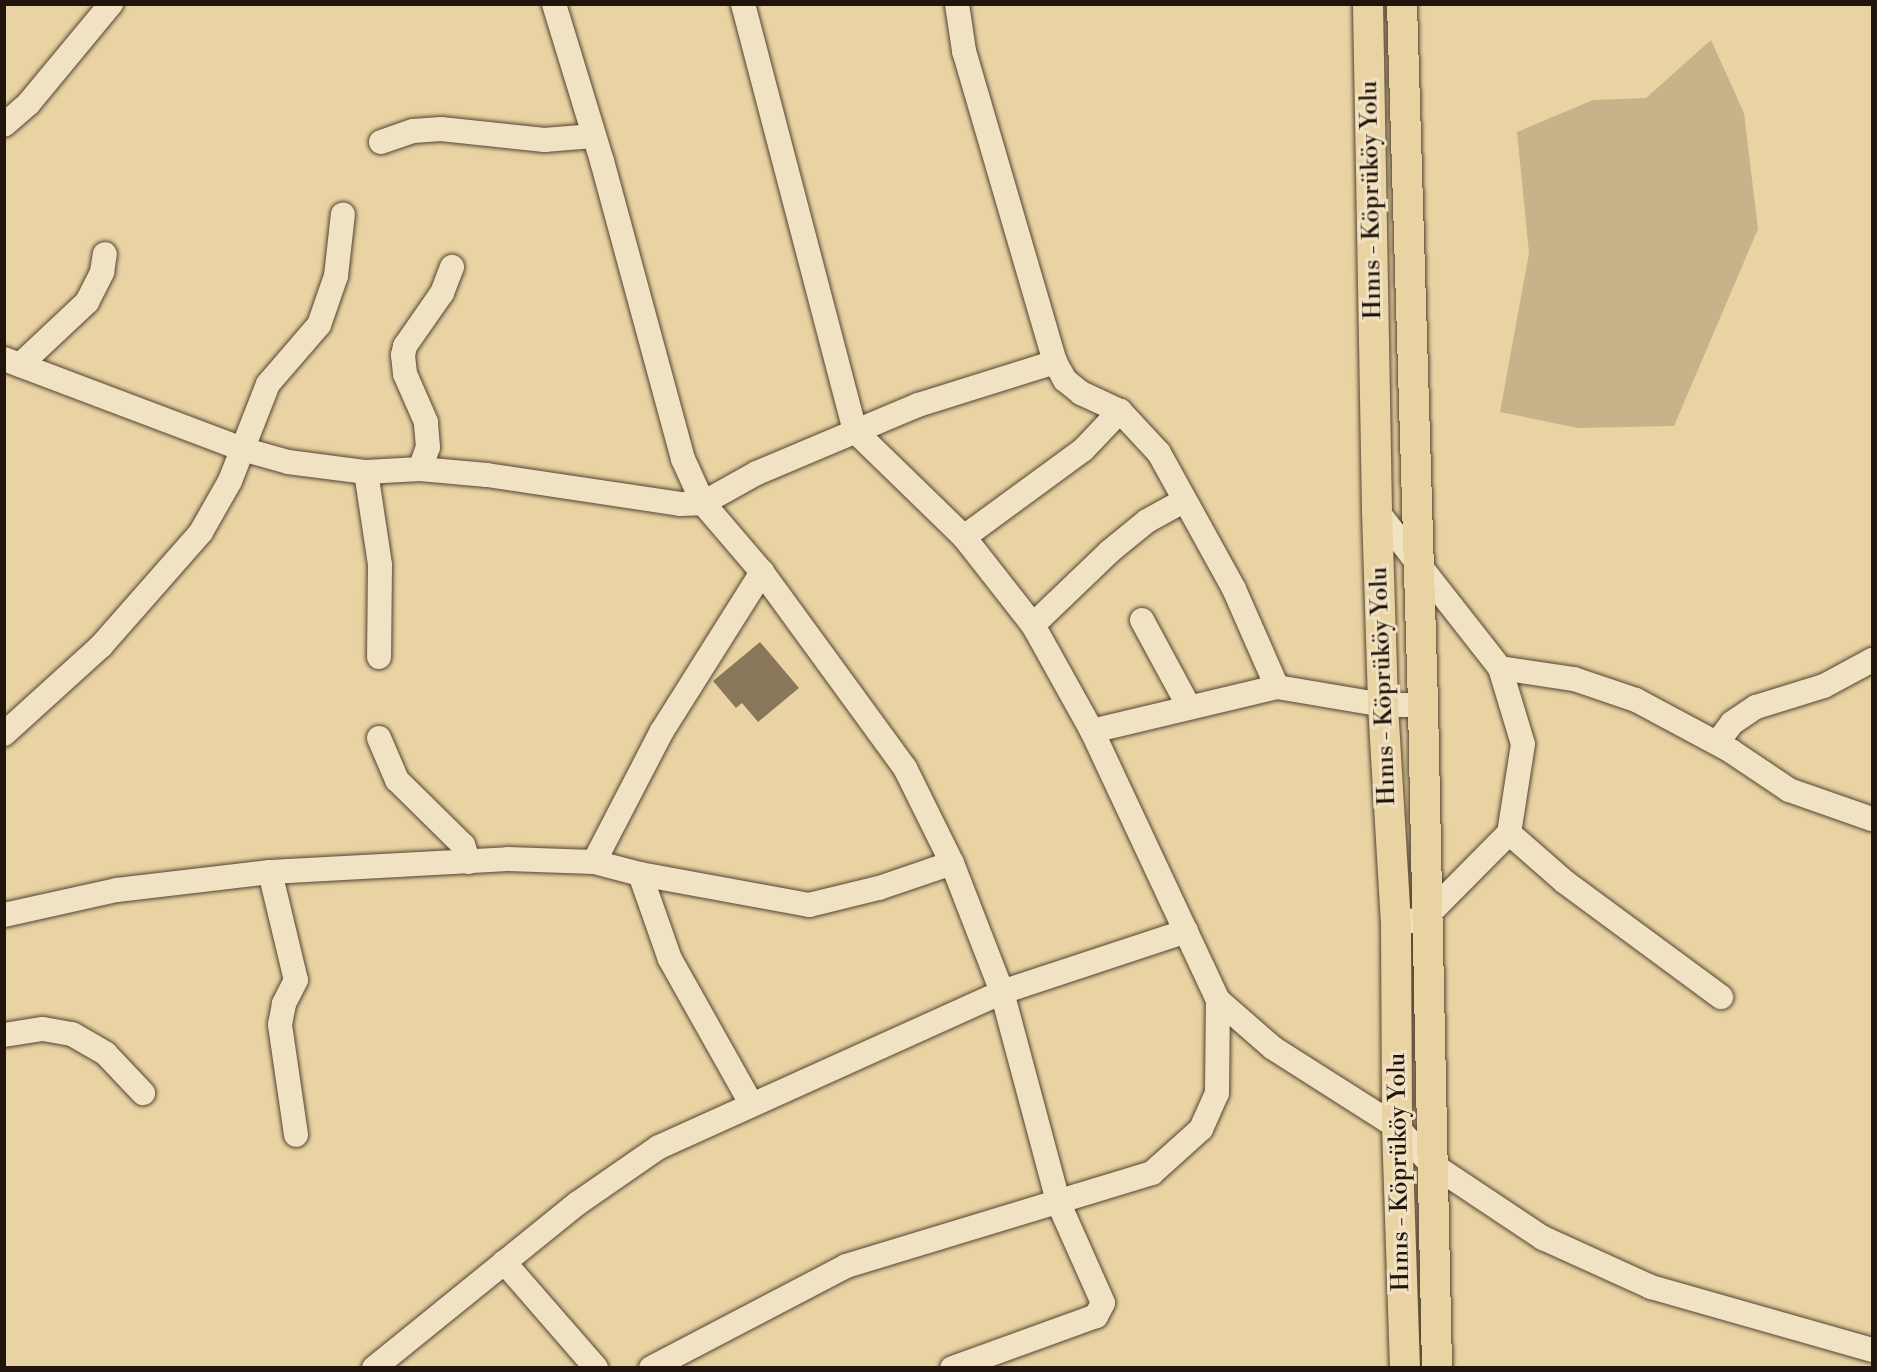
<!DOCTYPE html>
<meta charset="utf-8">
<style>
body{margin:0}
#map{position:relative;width:1877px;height:1372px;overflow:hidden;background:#e9d3a3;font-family:"Libre Bodoni",serif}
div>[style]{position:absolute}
.green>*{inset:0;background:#c7b389}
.building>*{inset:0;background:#89775b}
.roads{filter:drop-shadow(0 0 2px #534432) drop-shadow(0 0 2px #534432)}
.minor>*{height:24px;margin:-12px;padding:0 12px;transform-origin:12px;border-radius:12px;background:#f1e2c3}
.major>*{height:30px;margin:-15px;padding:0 15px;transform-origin:15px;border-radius:15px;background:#e9d3a3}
span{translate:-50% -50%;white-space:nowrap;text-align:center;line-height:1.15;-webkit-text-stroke:6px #f1e2c3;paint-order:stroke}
.street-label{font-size:24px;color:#21140c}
.frame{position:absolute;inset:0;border:6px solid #21140c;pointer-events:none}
</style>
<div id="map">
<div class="green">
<div style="clip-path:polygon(1711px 40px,1744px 113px,1758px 229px,1674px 426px,1578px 428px,1500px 412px,1529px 253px,1517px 132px,1593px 100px,1646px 98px)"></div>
</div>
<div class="building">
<div style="clip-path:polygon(760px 642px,799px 688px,758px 722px,742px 703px,736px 708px,713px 681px)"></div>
</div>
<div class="roads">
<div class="minor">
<div style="left:554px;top:4px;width:164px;rotate:73deg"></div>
<div style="left:602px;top:161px;width:309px;rotate:74.8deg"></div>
<div style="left:683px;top:459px;width:48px;rotate:65.6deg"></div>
<div style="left:703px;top:503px;width:91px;rotate:49.5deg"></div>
<div style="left:762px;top:572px;width:243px;rotate:53.9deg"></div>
<div style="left:905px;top:768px;width:106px;rotate:63.7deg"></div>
<div style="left:952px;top:863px;width:138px;rotate:68.8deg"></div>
<div style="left:1002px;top:992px;width:220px;rotate:75deg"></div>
<div style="left:1059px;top:1204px;width:108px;rotate:66deg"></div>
<div style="left:1103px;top:1303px;width:15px;rotate:118deg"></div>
<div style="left:1096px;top:1316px;width:153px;rotate:160.1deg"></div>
<div style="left:743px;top:4px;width:441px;rotate:75.3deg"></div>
<div style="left:855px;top:431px;width:152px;rotate:44.2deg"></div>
<div style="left:964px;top:537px;width:112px;rotate:51.9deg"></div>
<div style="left:1033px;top:625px;width:121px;rotate:60.9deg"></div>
<div style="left:1092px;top:731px;width:297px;rotate:64.9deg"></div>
<div style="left:1218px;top:1000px;width:73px;rotate:41.1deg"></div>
<div style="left:1273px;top:1048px;width:147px;rotate:32.5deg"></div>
<div style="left:1397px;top:1127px;width:49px;rotate:47.5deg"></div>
<div style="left:1430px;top:1163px;width:136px;rotate:33.6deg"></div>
<div style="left:1543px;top:1238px;width:119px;rotate:24.4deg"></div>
<div style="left:1651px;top:1287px;width:230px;rotate:15.9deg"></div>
<div style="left:957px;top:4px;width:48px;rotate:81.5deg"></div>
<div style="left:964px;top:51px;width:324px;rotate:73.7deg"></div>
<div style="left:1055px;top:362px;width:21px;rotate:61deg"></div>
<div style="left:1065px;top:380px;width:21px;rotate:39deg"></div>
<div style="left:1081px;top:393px;width:43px;rotate:24.8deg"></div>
<div style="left:1120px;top:411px;width:57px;rotate:47.1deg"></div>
<div style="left:1159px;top:453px;width:155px;rotate:61.1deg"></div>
<div style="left:1234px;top:589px;width:107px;rotate:66.3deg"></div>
<div style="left:4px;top:125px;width:33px;rotate:-41deg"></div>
<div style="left:29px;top:103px;width:129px;rotate:-50.4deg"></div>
<div style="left:381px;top:142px;width:34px;rotate:-19deg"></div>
<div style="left:413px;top:131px;width:28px;rotate:-4deg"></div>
<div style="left:441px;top:129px;width:104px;rotate:6.1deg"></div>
<div style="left:544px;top:140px;width:50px;rotate:-4.6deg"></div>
<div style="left:4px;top:359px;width:254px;rotate:20.7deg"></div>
<div style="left:242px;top:449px;width:48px;rotate:15.8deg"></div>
<div style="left:288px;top:462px;width:79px;rotate:7.3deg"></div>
<div style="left:366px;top:472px;width:54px;rotate:-3.2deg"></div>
<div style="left:420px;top:469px;width:67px;rotate:5.1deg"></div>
<div style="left:487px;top:475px;width:195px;rotate:8.5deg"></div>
<div style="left:680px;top:504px;width:23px;rotate:-2deg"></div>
<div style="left:703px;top:503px;width:62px;rotate:-29.1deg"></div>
<div style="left:757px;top:473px;width:175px;rotate:-22.9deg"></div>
<div style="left:918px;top:405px;width:144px;rotate:-17.4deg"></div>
<div style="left:20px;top:365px;width:92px;rotate:-43.2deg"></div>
<div style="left:87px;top:302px;width:34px;rotate:-63deg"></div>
<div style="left:102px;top:272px;width:18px;rotate:-81deg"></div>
<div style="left:420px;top:469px;width:23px;rotate:-70deg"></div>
<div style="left:428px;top:447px;width:25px;rotate:-95deg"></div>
<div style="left:426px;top:422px;width:52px;rotate:-113.6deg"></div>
<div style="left:405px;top:374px;width:19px;rotate:-96deg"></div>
<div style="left:403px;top:355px;width:9px;rotate:-77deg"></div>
<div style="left:405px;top:346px;width:65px;rotate:-55.1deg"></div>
<div style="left:442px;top:293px;width:28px;rotate:-69deg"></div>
<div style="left:366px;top:472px;width:94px;rotate:81.4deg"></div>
<div style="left:380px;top:565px;width:92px;rotate:90.6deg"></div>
<div style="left:1377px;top:511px;width:199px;rotate:51.9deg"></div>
<div style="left:1500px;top:668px;width:79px;rotate:73.2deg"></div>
<div style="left:1523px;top:744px;width:90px;rotate:98.9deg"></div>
<div style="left:1509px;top:833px;width:118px;rotate:134.7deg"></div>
<div style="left:1426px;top:917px;width:31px;rotate:165deg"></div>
<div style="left:964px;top:537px;width:147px;rotate:-36.2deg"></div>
<div style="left:1083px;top:450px;width:54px;rotate:-46.5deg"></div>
<div style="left:1142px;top:620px;width:99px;rotate:61.6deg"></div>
<div style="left:1033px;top:625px;width:105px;rotate:-43.8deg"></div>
<div style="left:1109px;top:552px;width:49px;rotate:-39.2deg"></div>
<div style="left:1147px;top:521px;width:43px;rotate:-28.9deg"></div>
<div style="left:1500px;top:668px;width:75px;rotate:8.5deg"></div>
<div style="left:1574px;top:679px;width:65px;rotate:18.7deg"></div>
<div style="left:1636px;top:700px;width:108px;rotate:28.2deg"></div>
<div style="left:1731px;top:751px;width:70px;rotate:33.9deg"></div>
<div style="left:1789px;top:790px;width:88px;rotate:19.3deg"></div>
<div style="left:1092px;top:731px;width:190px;rotate:-13.4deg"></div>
<div style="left:1277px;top:687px;width:108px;rotate:9.6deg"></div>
<div style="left:1383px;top:705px;width:40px"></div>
<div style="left:4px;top:734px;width:131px;rotate:-42.2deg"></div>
<div style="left:101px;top:646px;width:152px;rotate:-48.7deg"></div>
<div style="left:201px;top:532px;width:59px;rotate:-60.4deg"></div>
<div style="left:230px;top:481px;width:104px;rotate:-68.6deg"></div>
<div style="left:268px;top:384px;width:78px;rotate:-49.2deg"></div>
<div style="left:319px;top:325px;width:52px;rotate:-70.9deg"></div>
<div style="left:336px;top:276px;width:62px;rotate:-83.6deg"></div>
<div style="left:379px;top:738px;width:46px;rotate:66.8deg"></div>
<div style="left:397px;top:780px;width:93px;rotate:44.6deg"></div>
<div style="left:463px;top:845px;width:18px;rotate:71deg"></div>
<div style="left:1717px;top:743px;width:25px;rotate:-53deg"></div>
<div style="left:1732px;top:723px;width:29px;rotate:-34deg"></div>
<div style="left:1756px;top:707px;width:71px;rotate:-17.2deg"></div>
<div style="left:1824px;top:686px;width:55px;rotate:-28.4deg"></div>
<div style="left:1509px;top:833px;width:74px;rotate:41.2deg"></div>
<div style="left:1565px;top:882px;width:194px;rotate:36.4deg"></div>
<div style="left:594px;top:862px;width:148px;rotate:-62.6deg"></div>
<div style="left:662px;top:731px;width:188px;rotate:-57.8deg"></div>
<div style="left:270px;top:872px;width:111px;rotate:76.5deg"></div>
<div style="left:296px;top:980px;width:27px;rotate:117deg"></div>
<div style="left:284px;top:1004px;width:21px;rotate:101deg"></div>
<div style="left:280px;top:1025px;width:111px;rotate:81.7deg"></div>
<div style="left:640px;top:874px;width:90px;rotate:70.6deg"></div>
<div style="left:670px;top:959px;width:167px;rotate:60.7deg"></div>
<div style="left:4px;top:915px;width:116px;rotate:-12.5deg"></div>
<div style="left:117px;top:890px;width:154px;rotate:-6.7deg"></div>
<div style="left:270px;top:872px;width:238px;rotate:-3.1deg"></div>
<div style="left:508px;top:859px;width:86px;rotate:2deg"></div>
<div style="left:594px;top:862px;width:48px;rotate:14.6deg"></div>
<div style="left:640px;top:874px;width:172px;rotate:10.4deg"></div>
<div style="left:809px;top:905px;width:72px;rotate:-13.7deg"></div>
<div style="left:879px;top:888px;width:77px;rotate:-18.9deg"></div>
<div style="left:4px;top:1035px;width:39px;rotate:-9deg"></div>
<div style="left:43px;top:1029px;width:29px;rotate:10deg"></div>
<div style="left:72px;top:1034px;width:39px;rotate:30deg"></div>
<div style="left:106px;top:1054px;width:54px;rotate:46.5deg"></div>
<div style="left:504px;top:1262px;width:140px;rotate:49deg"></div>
<div style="left:374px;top:1368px;width:262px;rotate:-39deg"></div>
<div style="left:578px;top:1203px;width:98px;rotate:-34.7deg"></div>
<div style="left:659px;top:1147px;width:376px;rotate:-24.3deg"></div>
<div style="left:1002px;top:992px;width:194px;rotate:-18.3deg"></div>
<div style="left:651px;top:1368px;width:220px;rotate:-27.6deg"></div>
<div style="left:846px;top:1266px;width:320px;rotate:-16.9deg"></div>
<div style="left:1152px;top:1173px;width:66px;rotate:-41.9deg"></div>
<div style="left:1201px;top:1129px;width:39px;rotate:-66deg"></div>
<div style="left:1217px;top:1093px;width:93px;rotate:-89.4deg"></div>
</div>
<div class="major">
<div style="left:1368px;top:4px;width:507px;rotate:88.98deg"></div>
<div style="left:1377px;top:511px;width:194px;rotate:88.2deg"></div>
<div style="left:1383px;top:705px;width:220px;rotate:86.6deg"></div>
<div style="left:1396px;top:925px;width:202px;rotate:89.7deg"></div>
<div style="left:1397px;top:1127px;width:241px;rotate:88.1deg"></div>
<div style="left:1402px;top:4px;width:701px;rotate:88.28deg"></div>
<div style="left:1423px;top:705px;width:663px;rotate:88.79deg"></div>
</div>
</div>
<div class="street-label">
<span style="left:1372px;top:200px;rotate:-91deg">Hınıs - Köprüköy Yolu</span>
<span style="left:1384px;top:686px;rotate:-92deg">Hınıs - Köprüköy Yolu</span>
<span style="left:1400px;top:1172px;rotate:-91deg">Hınıs - Köprüköy Yolu</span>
</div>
<div class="frame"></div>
</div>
